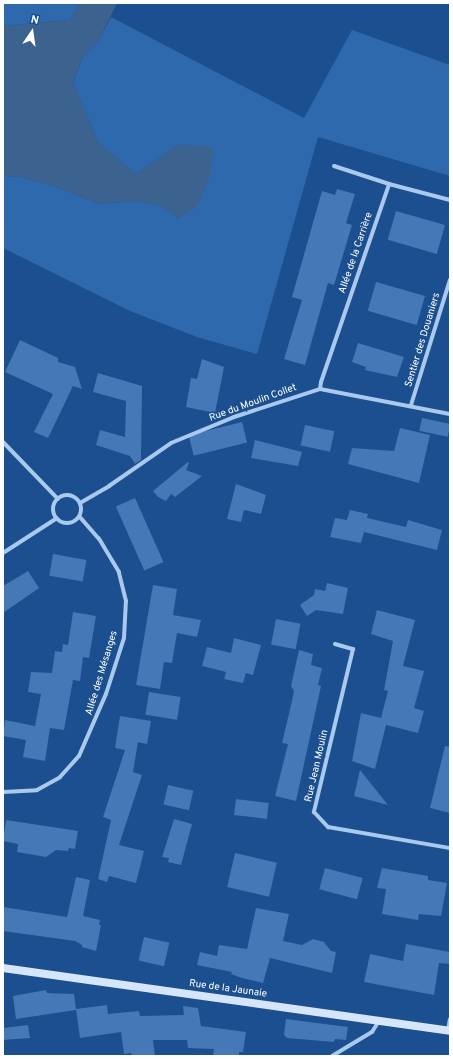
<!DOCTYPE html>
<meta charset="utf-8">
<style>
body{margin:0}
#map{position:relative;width:453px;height:1059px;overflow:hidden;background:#1b4f8f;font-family:Overpass,sans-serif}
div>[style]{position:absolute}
.green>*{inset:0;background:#2e69ad}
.water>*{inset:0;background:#3c6290}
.building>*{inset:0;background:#4478b7;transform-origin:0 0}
.minor>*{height:4px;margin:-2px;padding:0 2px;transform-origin:2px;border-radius:2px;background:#a9c9ee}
.minor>.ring{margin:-2px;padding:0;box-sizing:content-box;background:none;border:4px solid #a9c9ee;border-radius:50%}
.secondary>*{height:8px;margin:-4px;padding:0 4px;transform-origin:4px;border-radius:4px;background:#d6e6fa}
span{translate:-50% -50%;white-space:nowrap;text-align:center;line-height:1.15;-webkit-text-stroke:3.5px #1b4f8f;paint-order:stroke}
.street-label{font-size:10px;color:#fff}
.frame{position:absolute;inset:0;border:4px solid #fff;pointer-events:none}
.north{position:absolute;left:12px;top:12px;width:40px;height:40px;-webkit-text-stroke:3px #1b4f8f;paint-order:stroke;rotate:13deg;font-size:11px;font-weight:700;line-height:16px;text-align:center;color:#fff}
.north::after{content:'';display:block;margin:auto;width:14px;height:18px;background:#fff;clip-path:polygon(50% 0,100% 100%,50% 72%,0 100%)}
</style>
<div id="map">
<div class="green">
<div style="clip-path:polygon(3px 3px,80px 3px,70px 20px,3px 26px)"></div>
<div style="clip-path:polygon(111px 17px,304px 118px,352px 30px,450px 65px,450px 176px,318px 137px,257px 354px,197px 337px,130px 311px,3px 248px,3px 176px,21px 177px,55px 186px,99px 204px,136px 201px,159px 205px,179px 218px,180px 144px,136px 174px,99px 144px,73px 84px,82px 58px,99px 40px)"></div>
</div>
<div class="water">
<div style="clip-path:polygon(80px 3px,117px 3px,99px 40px,82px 58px,73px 83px,99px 144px,136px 174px,180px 144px,213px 147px,211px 171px,199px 205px,179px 218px,159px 205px,136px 201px,99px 204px,55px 186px,21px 177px,3px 176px,3px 26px,70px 20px)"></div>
</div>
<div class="building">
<div style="clip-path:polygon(337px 189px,355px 194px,346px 223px,352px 225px,334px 285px,328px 283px,305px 365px,284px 359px,302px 300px,292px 297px,322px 191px,335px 195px)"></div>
<div style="left:396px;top:211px;width:51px;height:30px;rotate:16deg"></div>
<div style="left:376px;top:282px;width:51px;height:30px;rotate:16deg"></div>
<div style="clip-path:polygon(20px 340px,58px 358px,58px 362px,75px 367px,82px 389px,73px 386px,48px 438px,34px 432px,53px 394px,5px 372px)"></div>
<div style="clip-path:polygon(358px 343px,404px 357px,397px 377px,365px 370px,366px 367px,352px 362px)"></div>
<div style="clip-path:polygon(202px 359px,224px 367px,215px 413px,186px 407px,191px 378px,197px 379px)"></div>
<div style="clip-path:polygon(98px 373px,142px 386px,141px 460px,135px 464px,130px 456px,96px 445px,100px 430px,125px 437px,126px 401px,93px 392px)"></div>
<div style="left:422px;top:418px;width:29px;height:13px;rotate:12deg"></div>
<div style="left:242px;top:422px;width:21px;height:55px;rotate:76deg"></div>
<div style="left:305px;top:425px;width:30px;height:21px;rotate:12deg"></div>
<div style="clip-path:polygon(400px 428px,430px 435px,419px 483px,348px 464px,352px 448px,394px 451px)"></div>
<div style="clip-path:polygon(255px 440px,302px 452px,298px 466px,251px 458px)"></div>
<div style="clip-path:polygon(188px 462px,189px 463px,186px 470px,202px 476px,175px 497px,171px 494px,166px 501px,158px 497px,153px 491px)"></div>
<div style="clip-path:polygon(236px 484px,266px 495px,261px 514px,244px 510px,241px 522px,227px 519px)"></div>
<div style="left:135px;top:498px;width:70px;height:21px;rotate:66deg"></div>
<div style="clip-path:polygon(350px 510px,368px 514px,367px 518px,406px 527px,408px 520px,442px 530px,437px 550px,364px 532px,361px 543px,330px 537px,335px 518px,347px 520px)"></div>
<div style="left:53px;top:554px;width:34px;height:22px;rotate:10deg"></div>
<div style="clip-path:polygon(28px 571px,39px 588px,3px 613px,3px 586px)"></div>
<div style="clip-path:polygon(327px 583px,348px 588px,343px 614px,316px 610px,307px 616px,300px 605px,314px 595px,315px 589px,325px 591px)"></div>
<div style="clip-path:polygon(153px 585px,177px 589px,173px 615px,201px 620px,197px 637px,177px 633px,172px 663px,164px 662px,160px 689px,136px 685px)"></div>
<div style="clip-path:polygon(377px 610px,415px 620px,403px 666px,424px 671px,414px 708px,424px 711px,418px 733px,386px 725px,375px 769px,352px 761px,361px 713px,381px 718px,388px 691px,384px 690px,393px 641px,371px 634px)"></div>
<div style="clip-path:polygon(73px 612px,96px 616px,89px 658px,83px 657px,80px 681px,73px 680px,64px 730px,50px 728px,45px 761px,23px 757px,26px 740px,3px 736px,5px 720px,35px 726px,41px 694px,28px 692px,31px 672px,52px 673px,55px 651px,62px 652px,63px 644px,68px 645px)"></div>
<div style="left:276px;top:619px;width:25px;height:26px;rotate:11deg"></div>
<div style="clip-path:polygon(234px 638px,261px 645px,253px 675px,246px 673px,243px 683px,224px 679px,226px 672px,202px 666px,207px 647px,231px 653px)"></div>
<div style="clip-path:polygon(299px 650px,313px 654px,311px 665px,322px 668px,318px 685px,321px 686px,296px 801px,275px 796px,288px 744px,282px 743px,292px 701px,294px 691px,291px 686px)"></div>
<div style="left:149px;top:692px;width:32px;height:23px;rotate:9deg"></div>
<div style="clip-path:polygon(120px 716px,151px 721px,147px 744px,138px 742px,133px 772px,142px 775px,119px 845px,144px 851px,136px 883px,109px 876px,107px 882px,98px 879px,111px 820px,103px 817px,125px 750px,115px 748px)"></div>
<div style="clip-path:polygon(445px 746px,450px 747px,450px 813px,430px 808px)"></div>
<div style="clip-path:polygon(360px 770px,388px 805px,354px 796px)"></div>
<div style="left:168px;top:785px;width:26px;height:20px;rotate:13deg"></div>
<div style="left:236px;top:799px;width:33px;height:16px;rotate:7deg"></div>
<div style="clip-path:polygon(174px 819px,192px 824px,181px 865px,168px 862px,169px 858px,162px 857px)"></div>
<div style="clip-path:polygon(6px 820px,78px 831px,75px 849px,69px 848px,68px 851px,56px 850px,46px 857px,17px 852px,18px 844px,3px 841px)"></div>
<div style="left:235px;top:853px;width:43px;height:35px;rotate:13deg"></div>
<div style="left:325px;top:868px;width:39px;height:22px;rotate:15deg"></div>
<div style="clip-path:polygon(382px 868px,428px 876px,428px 880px,447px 883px,441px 916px,419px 914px,418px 920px,382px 914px,386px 889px,377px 888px)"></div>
<div style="clip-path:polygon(76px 877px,90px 880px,83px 916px,100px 920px,99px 925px,101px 925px,96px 951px,82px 947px,82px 945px,75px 941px,3px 931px,3px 907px,67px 917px)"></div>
<div style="clip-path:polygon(256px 908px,289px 914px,283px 941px,302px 945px,313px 939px,324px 942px,331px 951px,336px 952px,332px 973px,270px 958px,263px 983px,242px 978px,231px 974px,232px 972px,197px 965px,200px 952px,217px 956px,219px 945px,247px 949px)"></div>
<div style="left:144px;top:937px;width:26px;height:24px;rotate:13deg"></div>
<div style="clip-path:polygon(406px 944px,450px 952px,450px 964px,439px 963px,434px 995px,364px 982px,370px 954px,403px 961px)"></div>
<div style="clip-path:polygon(46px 990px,47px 993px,74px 994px,76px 1010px,16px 1019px,13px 996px)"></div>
<div style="clip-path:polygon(107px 1005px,108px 1014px,139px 1011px,140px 1016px,184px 1015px,183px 1006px,198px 1008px,201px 1026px,246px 1032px,243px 1052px,239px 1052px,239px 1056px,213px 1055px,214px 1049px,188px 1048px,187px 1040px,153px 1040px,155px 1056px,132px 1056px,131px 1053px,124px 1054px,121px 1032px,80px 1038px,76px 1009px)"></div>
<div style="clip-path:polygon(286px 1019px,348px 1027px,346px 1040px,335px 1039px,334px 1042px,287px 1038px,284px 1035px)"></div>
<div style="clip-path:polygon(28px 1025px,30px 1038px,3px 1040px,3px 1028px)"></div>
</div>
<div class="minor">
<div style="left:334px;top:166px;width:58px;rotate:18.1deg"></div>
<div style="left:320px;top:389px;width:7px;rotate:-82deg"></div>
<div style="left:321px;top:382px;width:209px;rotate:-71deg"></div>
<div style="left:389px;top:184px;width:63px;rotate:14.7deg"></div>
<div style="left:411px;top:405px;width:131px;rotate:-72.7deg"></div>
<div style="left:3px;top:442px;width:79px;rotate:46deg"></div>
<div class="ring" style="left:53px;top:495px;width:24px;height:24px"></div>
<div style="left:80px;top:503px;width:34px;rotate:-30deg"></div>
<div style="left:109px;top:486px;width:75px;rotate:-34.7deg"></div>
<div style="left:171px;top:443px;width:68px;rotate:-22.4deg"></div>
<div style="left:234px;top:417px;width:90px;rotate:-18deg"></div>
<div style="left:320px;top:389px;width:132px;rotate:10.9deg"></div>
<div style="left:3px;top:553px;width:64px;rotate:-32.9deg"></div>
<div style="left:335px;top:644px;width:19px;rotate:16deg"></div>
<div style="left:353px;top:649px;width:168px;rotate:103.5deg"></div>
<div style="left:314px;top:812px;width:21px;rotate:47deg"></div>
<div style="left:328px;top:827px;width:124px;rotate:9.8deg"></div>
<div style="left:3px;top:792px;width:34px;rotate:-3deg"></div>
<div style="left:37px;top:790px;width:26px;rotate:-29deg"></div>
<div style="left:60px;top:777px;width:28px;rotate:-48deg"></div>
<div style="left:79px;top:756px;width:68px;rotate:-66.5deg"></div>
<div style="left:106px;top:694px;width:59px;rotate:-72.2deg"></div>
<div style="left:124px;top:638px;width:37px;rotate:-87deg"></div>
<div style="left:126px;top:601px;width:30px;rotate:-104deg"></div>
<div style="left:119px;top:572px;width:39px;rotate:-121deg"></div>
<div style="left:99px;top:539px;width:30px;rotate:-131deg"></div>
<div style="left:448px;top:1030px;width:11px;rotate:-80deg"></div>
<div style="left:332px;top:1056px;width:47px;rotate:-31deg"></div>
<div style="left:372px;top:1032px;width:13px;rotate:-58deg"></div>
</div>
<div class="secondary">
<div style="left:3px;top:968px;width:451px;rotate:8deg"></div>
</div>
<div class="street-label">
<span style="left:356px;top:253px;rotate:-71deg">Allée de la Carrière</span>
<span style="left:423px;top:340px;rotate:-73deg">Sentier des Douaniers</span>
<span style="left:253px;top:403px;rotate:-20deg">Rue du Moulin Collet</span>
<span style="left:102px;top:673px;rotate:-73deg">Allée des Mésanges</span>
<span style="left:317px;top:766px;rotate:-77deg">Rue Jean Moulin</span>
<span style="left:228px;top:989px;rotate:8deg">Rue de la Jaunaie</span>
</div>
<div class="frame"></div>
<div class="north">N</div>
</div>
